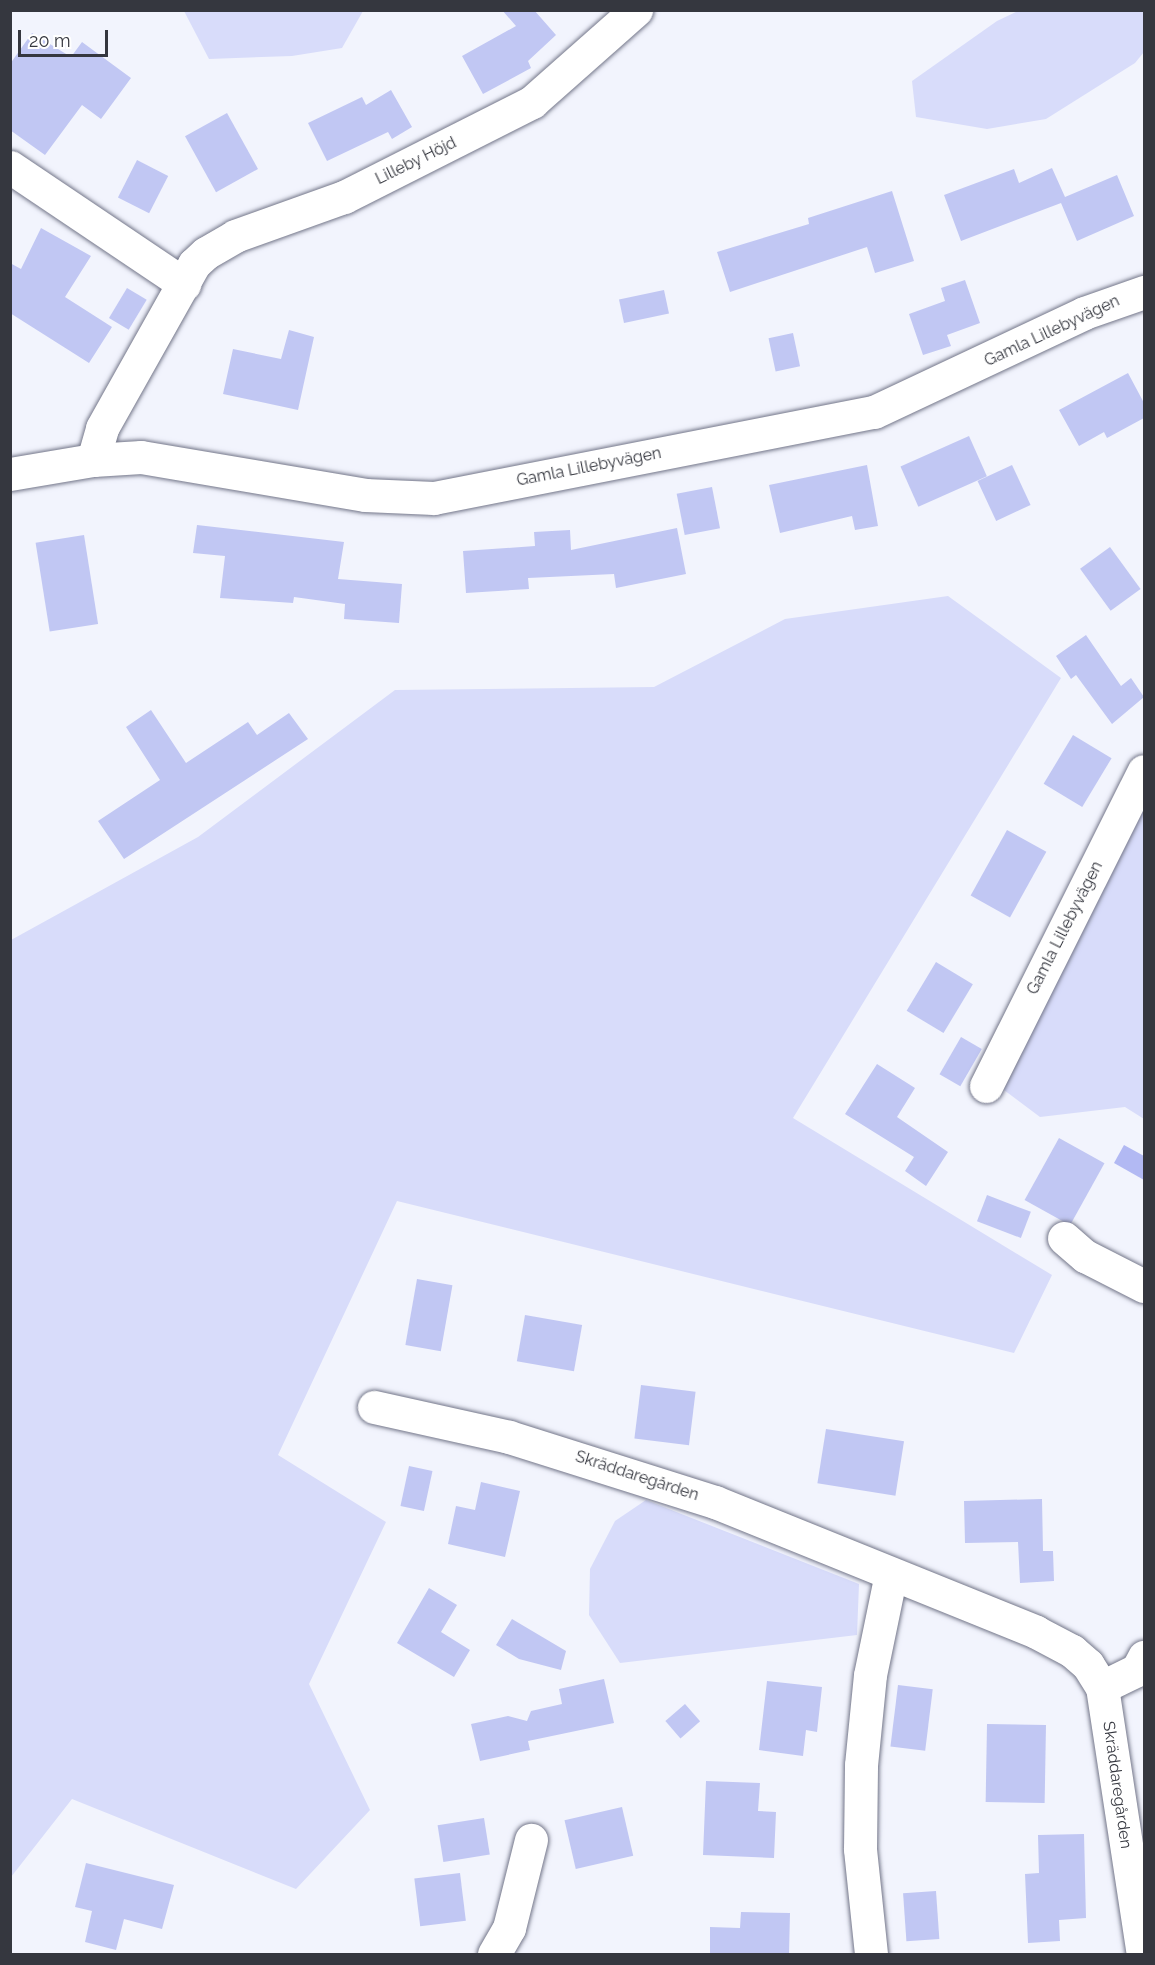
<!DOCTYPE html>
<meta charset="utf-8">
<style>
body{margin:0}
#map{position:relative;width:1155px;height:1965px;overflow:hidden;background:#f2f4fd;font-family:Raleway,sans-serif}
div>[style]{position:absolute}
.green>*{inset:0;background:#d8dcfa}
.water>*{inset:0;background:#b2b9f3}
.building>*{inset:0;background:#c1c7f3;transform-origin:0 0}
.roads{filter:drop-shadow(0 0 2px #737689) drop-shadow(0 0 2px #737689)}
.street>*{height:33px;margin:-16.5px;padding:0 16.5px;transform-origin:16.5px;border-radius:16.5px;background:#fff}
span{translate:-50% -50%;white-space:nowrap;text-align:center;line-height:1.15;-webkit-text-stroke:6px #fff;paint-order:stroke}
.street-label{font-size:16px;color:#35373f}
.frame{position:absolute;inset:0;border:12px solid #35373f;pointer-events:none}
.scale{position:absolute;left:18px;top:30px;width:90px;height:27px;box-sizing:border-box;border:3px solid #35373f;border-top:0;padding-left:8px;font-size:18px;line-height:21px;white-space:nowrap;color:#35373f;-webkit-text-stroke:4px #fff;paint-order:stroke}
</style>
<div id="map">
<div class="green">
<div style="clip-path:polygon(184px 11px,363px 11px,342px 48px,292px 56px,209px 59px)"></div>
<div style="clip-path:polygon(1018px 11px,1144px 11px,1144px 52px,1135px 63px,1046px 119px,987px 129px,916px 117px,912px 81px,997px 21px)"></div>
<div style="clip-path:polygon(948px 596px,1061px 678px,793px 1118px,1052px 1275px,1014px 1353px,397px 1201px,278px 1455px,386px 1522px,309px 1684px,370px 1810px,296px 1889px,72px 1799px,11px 1877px,11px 940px,198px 837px,395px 690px,654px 687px,785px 619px)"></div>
<div style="clip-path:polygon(1144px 787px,1144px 1119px,1125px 1107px,1040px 1117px,1000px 1087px)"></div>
<div style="clip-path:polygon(646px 1500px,859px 1584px,857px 1635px,620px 1663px,589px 1615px,590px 1569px,615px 1521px)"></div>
</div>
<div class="water">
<div style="clip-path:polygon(1124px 1145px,1144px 1156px,1144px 1180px,1114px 1163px)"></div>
</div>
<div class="building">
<div style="clip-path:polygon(502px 10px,534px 10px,556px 35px,528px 61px,531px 68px,483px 94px,462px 56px,516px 26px)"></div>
<div style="clip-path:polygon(32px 33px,71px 57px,82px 42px,131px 78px,101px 119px,82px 105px,45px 155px,10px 130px,10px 64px)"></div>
<div style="clip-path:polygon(391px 90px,412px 127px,392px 139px,388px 132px,327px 161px,308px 123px,362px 97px,366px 105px)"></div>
<div style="left:227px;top:113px;width:64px;height:48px;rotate:61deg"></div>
<div style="left:137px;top:160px;width:35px;height:42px;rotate:27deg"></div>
<div style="clip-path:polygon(1052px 168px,1065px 197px,1117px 175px,1134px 216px,1077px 241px,1061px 203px,961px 241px,944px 195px,1014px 169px,1019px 183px)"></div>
<div style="clip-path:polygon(892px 191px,914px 261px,875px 273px,867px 247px,730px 292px,717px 252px,809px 224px,808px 218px)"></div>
<div style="clip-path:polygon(41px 228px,91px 256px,65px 297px,112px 327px,89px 363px,10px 313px,10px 263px,21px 269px)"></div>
<div style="clip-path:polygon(965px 280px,980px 323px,947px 335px,951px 346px,923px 355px,909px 314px,945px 301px,941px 288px)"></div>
<div style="left:127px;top:288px;width:23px;height:35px;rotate:31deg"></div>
<div style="left:664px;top:290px;width:24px;height:46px;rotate:78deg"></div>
<div style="clip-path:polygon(289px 330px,314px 337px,298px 410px,223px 394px,233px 349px,281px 359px)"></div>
<div style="left:793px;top:333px;width:34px;height:25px;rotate:78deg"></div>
<div style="clip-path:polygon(1128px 373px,1144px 403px,1144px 418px,1107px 438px,1104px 432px,1079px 446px,1059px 410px)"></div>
<div style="left:969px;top:436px;width:44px;height:75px;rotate:66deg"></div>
<div style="clip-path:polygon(867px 465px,878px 526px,855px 530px,852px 516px,780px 533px,769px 485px)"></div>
<div style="left:1012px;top:465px;width:44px;height:38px;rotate:65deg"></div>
<div style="left:712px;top:487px;width:42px;height:36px;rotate:79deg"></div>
<div style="clip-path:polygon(197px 525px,344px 542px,338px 579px,402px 584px,399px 623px,344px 619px,345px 604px,294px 597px,293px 603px,220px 598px,225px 556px,193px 553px)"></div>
<div style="clip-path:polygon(677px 528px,686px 574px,616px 588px,614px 574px,528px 578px,529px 589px,466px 593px,463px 551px,535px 546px,534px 532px,570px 530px,571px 550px)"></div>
<div style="left:84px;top:535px;width:90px;height:49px;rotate:81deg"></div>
<div style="left:1110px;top:547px;width:52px;height:37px;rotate:54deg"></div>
<div style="clip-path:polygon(1086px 635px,1121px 686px,1131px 678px,1144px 697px,1112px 724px,1076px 675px,1071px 679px,1056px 656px)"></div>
<div style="clip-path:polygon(151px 710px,186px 763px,248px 722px,257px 735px,289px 713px,308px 739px,124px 859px,98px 821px,160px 780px,126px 727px)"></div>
<div style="left:1073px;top:735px;width:45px;height:57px;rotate:31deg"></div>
<div style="left:1007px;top:830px;width:45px;height:75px;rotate:29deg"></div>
<div style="left:936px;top:962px;width:43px;height:57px;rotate:31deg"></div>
<div style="left:961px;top:1037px;width:24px;height:43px;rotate:30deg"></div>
<div style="clip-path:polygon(877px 1064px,915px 1088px,897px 1117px,948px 1152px,926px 1186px,905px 1171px,914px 1157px,845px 1114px)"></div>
<div style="left:1059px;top:1138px;width:52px;height:71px;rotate:29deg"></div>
<div style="left:987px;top:1195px;width:47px;height:28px;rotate:21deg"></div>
<div style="left:417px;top:1279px;width:36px;height:67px;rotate:10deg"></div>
<div style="left:525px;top:1315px;width:58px;height:47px;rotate:10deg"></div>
<div style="left:641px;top:1385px;width:55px;height:54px;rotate:7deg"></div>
<div style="left:826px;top:1429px;width:79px;height:55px;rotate:9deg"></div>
<div style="left:409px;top:1466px;width:24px;height:41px;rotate:12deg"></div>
<div style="clip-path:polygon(481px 1482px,520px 1491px,505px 1557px,448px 1544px,456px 1506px,475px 1510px)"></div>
<div style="clip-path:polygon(1042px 1499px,1043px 1551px,1053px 1551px,1054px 1581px,1020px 1583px,1018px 1542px,965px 1543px,964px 1501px)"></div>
<div style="clip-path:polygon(429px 1588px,457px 1605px,441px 1632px,470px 1650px,454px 1677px,397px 1643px)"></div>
<div style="clip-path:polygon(512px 1619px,566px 1651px,561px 1670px,519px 1659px,496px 1645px)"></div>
<div style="clip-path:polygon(604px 1679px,614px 1723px,528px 1741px,530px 1750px,480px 1761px,471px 1724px,508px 1716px,527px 1721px,531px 1711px,562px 1704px,559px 1689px)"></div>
<div style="clip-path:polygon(767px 1681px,822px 1687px,817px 1732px,806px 1730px,803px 1756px,759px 1750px)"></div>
<div style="left:898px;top:1685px;width:35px;height:62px;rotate:7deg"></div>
<div style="left:685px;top:1704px;width:23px;height:26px;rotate:49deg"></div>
<div style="left:987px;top:1724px;width:59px;height:78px;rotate:1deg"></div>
<div style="clip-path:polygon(706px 1781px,760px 1783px,758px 1811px,776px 1812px,774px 1858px,703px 1855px)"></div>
<div style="left:622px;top:1807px;width:50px;height:59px;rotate:77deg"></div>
<div style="left:484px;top:1818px;width:37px;height:47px;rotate:81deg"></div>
<div style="clip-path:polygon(1084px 1834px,1086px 1918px,1059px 1920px,1060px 1941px,1028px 1943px,1025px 1874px,1039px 1873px,1038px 1835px)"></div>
<div style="clip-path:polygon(86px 1863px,174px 1885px,162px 1929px,124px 1919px,116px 1950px,85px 1942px,92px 1911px,75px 1907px)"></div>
<div style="left:460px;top:1873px;width:48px;height:46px;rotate:83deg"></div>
<div style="left:936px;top:1891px;width:48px;height:33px;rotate:86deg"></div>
<div style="clip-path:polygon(741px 1912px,790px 1913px,789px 1954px,710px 1954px,710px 1927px,740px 1928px)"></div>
</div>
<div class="roads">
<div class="street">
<div style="left:10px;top:167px;width:210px;rotate:33.9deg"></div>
<div style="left:93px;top:460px;width:33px;rotate:-74deg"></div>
<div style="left:102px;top:428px;width:188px;rotate:-60.7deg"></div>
<div style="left:194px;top:264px;width:16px;rotate:-43deg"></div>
<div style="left:206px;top:253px;width:34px;rotate:-30deg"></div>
<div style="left:235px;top:236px;width:116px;rotate:-19.7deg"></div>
<div style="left:344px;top:197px;width:211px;rotate:-26.8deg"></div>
<div style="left:532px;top:102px;width:139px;rotate:-41.5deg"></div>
<div style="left:10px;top:474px;width:84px;rotate:-9.6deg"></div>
<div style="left:93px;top:460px;width:48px;rotate:-3.6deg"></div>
<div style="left:141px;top:457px;width:227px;rotate:9.6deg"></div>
<div style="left:365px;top:495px;width:69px;rotate:2.5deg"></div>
<div style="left:434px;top:498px;width:448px;rotate:-11.1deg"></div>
<div style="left:874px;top:412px;width:232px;rotate:-25.2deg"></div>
<div style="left:1084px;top:313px;width:64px;rotate:-19.3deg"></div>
<div style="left:986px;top:1086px;width:352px;rotate:-63.4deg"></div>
<div style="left:1064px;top:1238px;width:28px;rotate:41deg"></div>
<div style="left:1085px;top:1256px;width:66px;rotate:27deg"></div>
<div style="left:374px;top:1407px;width:138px;rotate:12.5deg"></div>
<div style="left:509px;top:1437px;width:216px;rotate:17.5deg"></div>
<div style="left:715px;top:1502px;width:346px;rotate:22deg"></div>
<div style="left:1036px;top:1632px;width:41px;rotate:27.8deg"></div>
<div style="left:1072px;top:1651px;width:21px;rotate:41deg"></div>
<div style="left:1088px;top:1665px;width:26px;rotate:58deg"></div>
<div style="left:1102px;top:1687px;width:270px;rotate:81.3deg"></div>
<div style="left:1102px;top:1687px;width:39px;rotate:-26deg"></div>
<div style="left:1137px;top:1670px;width:15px;rotate:-62deg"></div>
<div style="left:494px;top:1954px;width:30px;rotate:-60deg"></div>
<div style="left:509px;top:1928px;width:91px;rotate:-76deg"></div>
<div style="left:871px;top:1954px;width:106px;rotate:-96deg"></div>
<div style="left:860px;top:1849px;width:84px;rotate:-89.3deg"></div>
<div style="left:861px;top:1765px;width:90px;rotate:-84.3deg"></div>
<div style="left:870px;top:1675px;width:103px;rotate:-78.3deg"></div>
</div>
</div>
<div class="street-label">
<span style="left:416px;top:161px;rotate:-26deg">Lilleby Höjd</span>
<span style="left:1052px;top:331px;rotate:-25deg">Gamla Lillebyvägen</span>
<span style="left:589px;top:467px;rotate:-11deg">Gamla Lillebyvägen</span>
<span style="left:1065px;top:928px;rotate:-63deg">Gamla Lillebyvägen</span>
<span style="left:637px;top:1476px;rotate:18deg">Skräddaregården</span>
<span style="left:1117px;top:1785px;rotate:82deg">Skräddaregården</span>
</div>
<div class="frame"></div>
<div class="scale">20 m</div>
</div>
